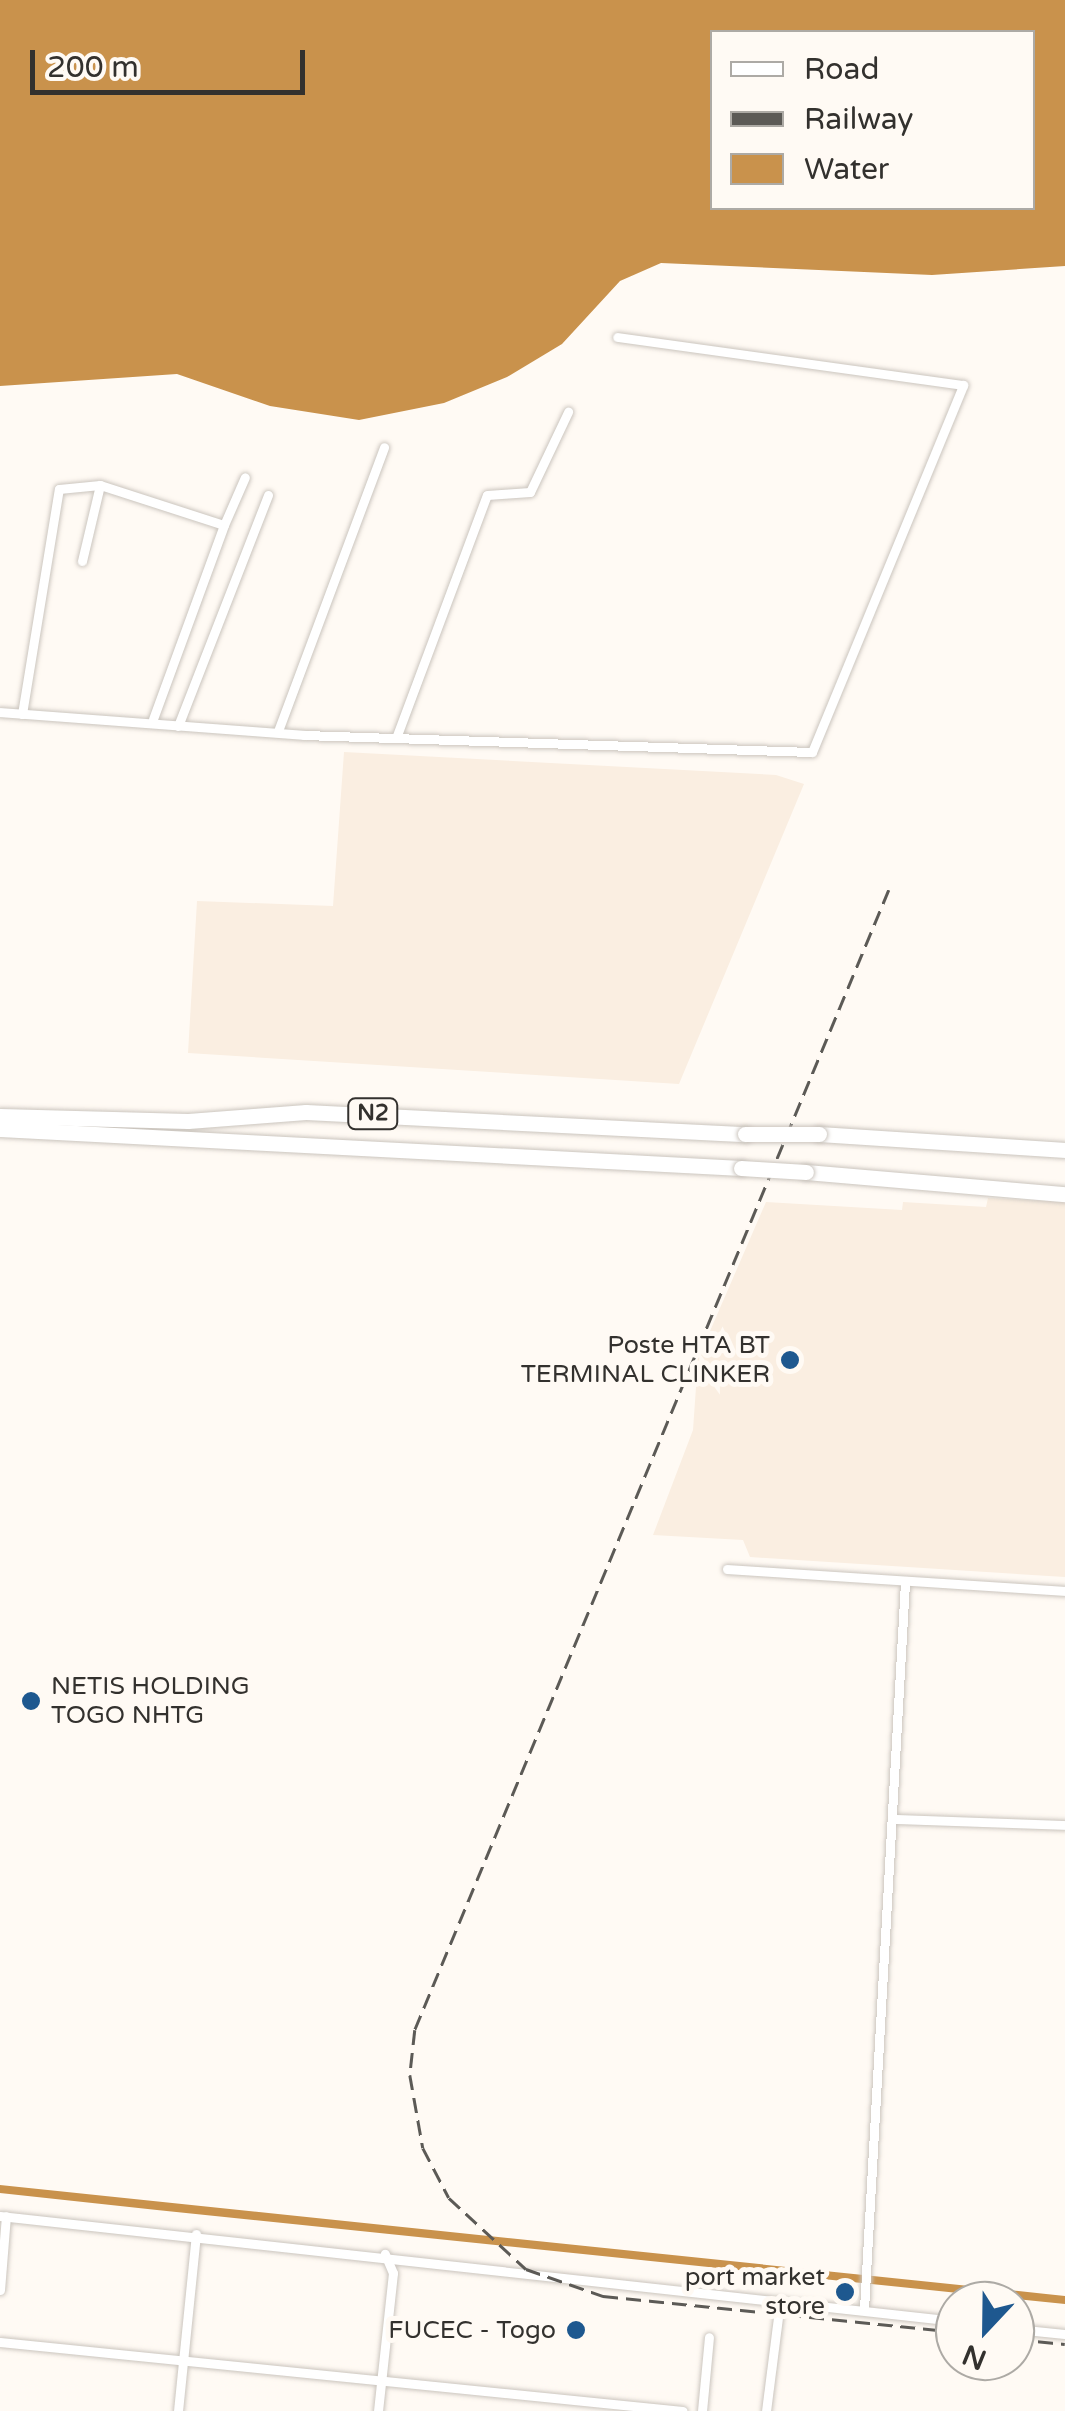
<!DOCTYPE html>
<style>
body{margin:0}
#map{position:relative;width:1065px;height:2411px;overflow:hidden;background:#fffaf4;font-family:"Varela Round",sans-serif}
div>[style]{position:absolute}
.built>*{inset:0;background:#faeee1}
.water>*{inset:0;background:#c9924c}
.roads{filter:drop-shadow(0 0 2px #cbc5be) drop-shadow(0 0 2px #cbc5be)}
.street>*{height:9px;margin:-4.5px;padding:0 4.5px;transform-origin:4.5px;border-radius:4.5px;background:#fff}
.highway>*{height:15px;margin:-7.5px;padding:0 7.5px;transform-origin:7.5px;border-radius:7.5px;background:#fff}
.rail>*{height:2.5px;margin-top:-1.25px;transform-origin:0;background:repeating-linear-gradient(90deg,#5c5a56 0 15px,transparent 0 23px)}
.bridges{filter:drop-shadow(0 0 2px #cbc5be) drop-shadow(0 0 2px #cbc5be)}
.highway-bridge>*{height:15px;margin:-7.5px;padding:0 7.5px;transform-origin:7.5px;border-radius:7.5px;background:#fff}
.dots>*{width:28px;height:28px;translate:-50% -50%;box-sizing:border-box;border:5px solid #fffaf4;border-radius:50%}
span{translate:-50% -50%;white-space:nowrap;text-align:center;line-height:1.15;-webkit-text-stroke:10px #fffaf4;paint-order:stroke}
.shield-label span{padding:2px 8px;background:#fffaf4;border:2px solid;border-radius:8px;-webkit-text-stroke-width:0}
.shield-label{font-size:22px;color:#33312e;font-weight:700}
.poi-label{font-size:25px;color:#33312e}
.right{translate:-100% -50%;text-align:right}
.left{translate:0 -50%;text-align:left}
.legend{position:absolute;left:710px;top:30px;width:325px;height:180px;box-sizing:border-box;background:#fffaf4;border:2px solid #adaaa5;margin:0;padding:12px 18px;list-style:none;font-size:30px;color:#33312e}
.legend li{display:flex;align-items:center;gap:20px;height:50px}
.legend b{width:50px;border:2px solid #adaaa5}
.north{position:absolute;left:935px;top:2281px;width:100px;height:100px;box-sizing:border-box;background:#fffaf4;border:2px solid #adaaa5;border-radius:50%;rotate:202deg;font-size:28px;font-weight:700;line-height:40px;text-align:center;color:#33312e}
.north::after{content:'';display:block;margin:auto;width:35px;height:45px;background:#1e588f;clip-path:polygon(50% 0,100% 100%,50% 72%,0 100%)}
.scale{position:absolute;left:30px;top:50px;width:275px;height:45px;box-sizing:border-box;border:5px solid #33312e;border-top:0;padding-left:12px;font-size:30px;line-height:35px;white-space:nowrap;color:#33312e;-webkit-text-stroke:8px #fffaf4;paint-order:stroke}
</style>
<div id="map">
<div class="built">
<div style="clip-path:polygon(344px 752px,776px 775px,804px 784px,679px 1084px,188px 1053px,197px 901px,333px 906px)"></div>
<div style="clip-path:polygon(988px 1198px,1065px 1202px,1065px 1577px,750px 1557px,743px 1540px,653px 1535px,693px 1430px,696px 1387px,687px 1384px,766px 1202px,902px 1210px,903px 1202px,986px 1207px)"></div>
</div>
<div class="water">
<div style="clip-path:polygon(evenodd,0 0,1065px 0,1065px 266px,932px 275px,661px 263px,620px 281px,562px 344px,507px 377px,444px 403px,359px 420px,270px 406px,177px 374px,0 386px,0 0,712px 32px,1032px 32px,1032px 208px,712px 208px,712px 32px)"></div>
<div style="clip-path:polygon(0 2185px,1046px 2294px,1065px 2296px,1065px 2304px,157px 2210px,0 2193px)"></div>
</div>
<div class="roads">
<div class="street">
<div style="left:82px;top:561px;width:78px;rotate:-76.7deg"></div>
<div style="left:0;top:712px;width:305px;rotate:4.3deg"></div>
<div style="left:304px;top:735px;width:508px;rotate:1.92deg"></div>
<div style="left:812px;top:752px;width:397px;rotate:-67.6deg"></div>
<div style="left:963px;top:385px;width:349px;rotate:-172.1deg"></div>
<div style="left:22px;top:714px;width:228px;rotate:-80.7deg"></div>
<div style="left:59px;top:489px;width:41px;rotate:-5.6deg"></div>
<div style="left:100px;top:485px;width:130px;rotate:17.9deg"></div>
<div style="left:224px;top:525px;width:52px;rotate:-66.4deg"></div>
<div style="left:153px;top:719px;width:207px;rotate:-69.9deg"></div>
<div style="left:178px;top:726px;width:248px;rotate:-68.7deg"></div>
<div style="left:278px;top:731px;width:303px;rotate:-69.5deg"></div>
<div style="left:396px;top:738px;width:259px;rotate:-69.5deg"></div>
<div style="left:487px;top:495px;width:43px;rotate:-4deg"></div>
<div style="left:530px;top:492px;width:89px;rotate:-64.6deg"></div>
<div style="left:727px;top:1569px;width:339px;rotate:3.7deg"></div>
<div style="left:894px;top:1819px;width:171px;rotate:2deg"></div>
<div style="left:0;top:2216px;width:961px;rotate:6.27deg"></div>
<div style="left:0;top:2290px;width:74px;rotate:-85.4deg"></div>
<div style="left:864px;top:2309px;width:728px;rotate:-86.77deg"></div>
<div style="left:1015px;top:2329px;width:50px;rotate:5.7deg"></div>
<div style="left:0;top:2342px;width:686px;rotate:5.77deg"></div>
<div style="left:178px;top:2411px;width:178px;rotate:-84.2deg"></div>
<div style="left:378px;top:2411px;width:139px;rotate:-83.8deg"></div>
<div style="left:393px;top:2273px;width:21px;rotate:-113deg"></div>
<div style="left:702px;top:2411px;width:74px;rotate:-84.6deg"></div>
<div style="left:766px;top:2411px;width:111px;rotate:-82.7deg"></div>
</div>
<div class="highway">
<div style="left:0;top:1116px;width:188px;rotate:1.5deg"></div>
<div style="left:188px;top:1121px;width:118px;rotate:-4.4deg"></div>
<div style="left:306px;top:1112px;width:440px;rotate:2.9deg"></div>
<div style="left:0;top:1129px;width:742px;rotate:3.01deg"></div>
<div style="left:819px;top:1134px;width:247px;rotate:3.7deg"></div>
<div style="left:806px;top:1172px;width:260px;rotate:4.9deg"></div>
</div>
</div>
<div class="rail">
<div style="left:889px;top:890px;width:1235px;rotate:112.58deg"></div>
<div style="left:415px;top:2030px;width:45px;rotate:96.3deg"></div>
<div style="left:410px;top:2075px;width:74px;rotate:79.9deg"></div>
<div style="left:423px;top:2148px;width:56px;rotate:62.5deg"></div>
<div style="left:449px;top:2198px;width:105px;rotate:42.7deg"></div>
<div style="left:526px;top:2269px;width:82px;rotate:19.3deg"></div>
<div style="left:603px;top:2296px;width:354px;rotate:5.8deg"></div>
<div style="left:1015px;top:2339px;width:50px;rotate:5.7deg"></div>
</div>
<div class="bridges">
<div class="highway-bridge">
<div style="left:745px;top:1134px;width:74px"></div>
<div style="left:741px;top:1168px;width:65px;rotate:3.5deg"></div>
</div>
</div>
<div class="dots">
<div style="left:790px;top:1360px;background:#1e588f"></div>
<div style="left:31px;top:1701px;background:#1e588f"></div>
<div style="left:845px;top:2292px;background:#1e588f"></div>
<div style="left:576px;top:2330px;background:#1e588f"></div>
</div>
<div class="shield-label">
<span style="left:373px;top:1114px">N2</span>
</div>
<div class="poi-label">
<span class="right" style="left:770px;top:1360px">Poste HTA BT<br>TERMINAL CLINKER</span>
<span class="left" style="left:51px;top:1701px">NETIS HOLDING<br>TOGO NHTG</span>
<span class="right" style="left:825px;top:2292px">port market<br>store</span>
<span class="right" style="left:556px;top:2330px">FUCEC - Togo</span>
</div>
<ul class="legend">
<li><b style="height:12px;background:#fff"></b>Road</li>
<li><b style="height:12px;background:#5c5a56"></b>Railway</li>
<li><b style="height:28px;background:#c9924c"></b>Water</li>
</ul>
<div class="north">N</div>
<div class="scale">200 m</div>
</div>
